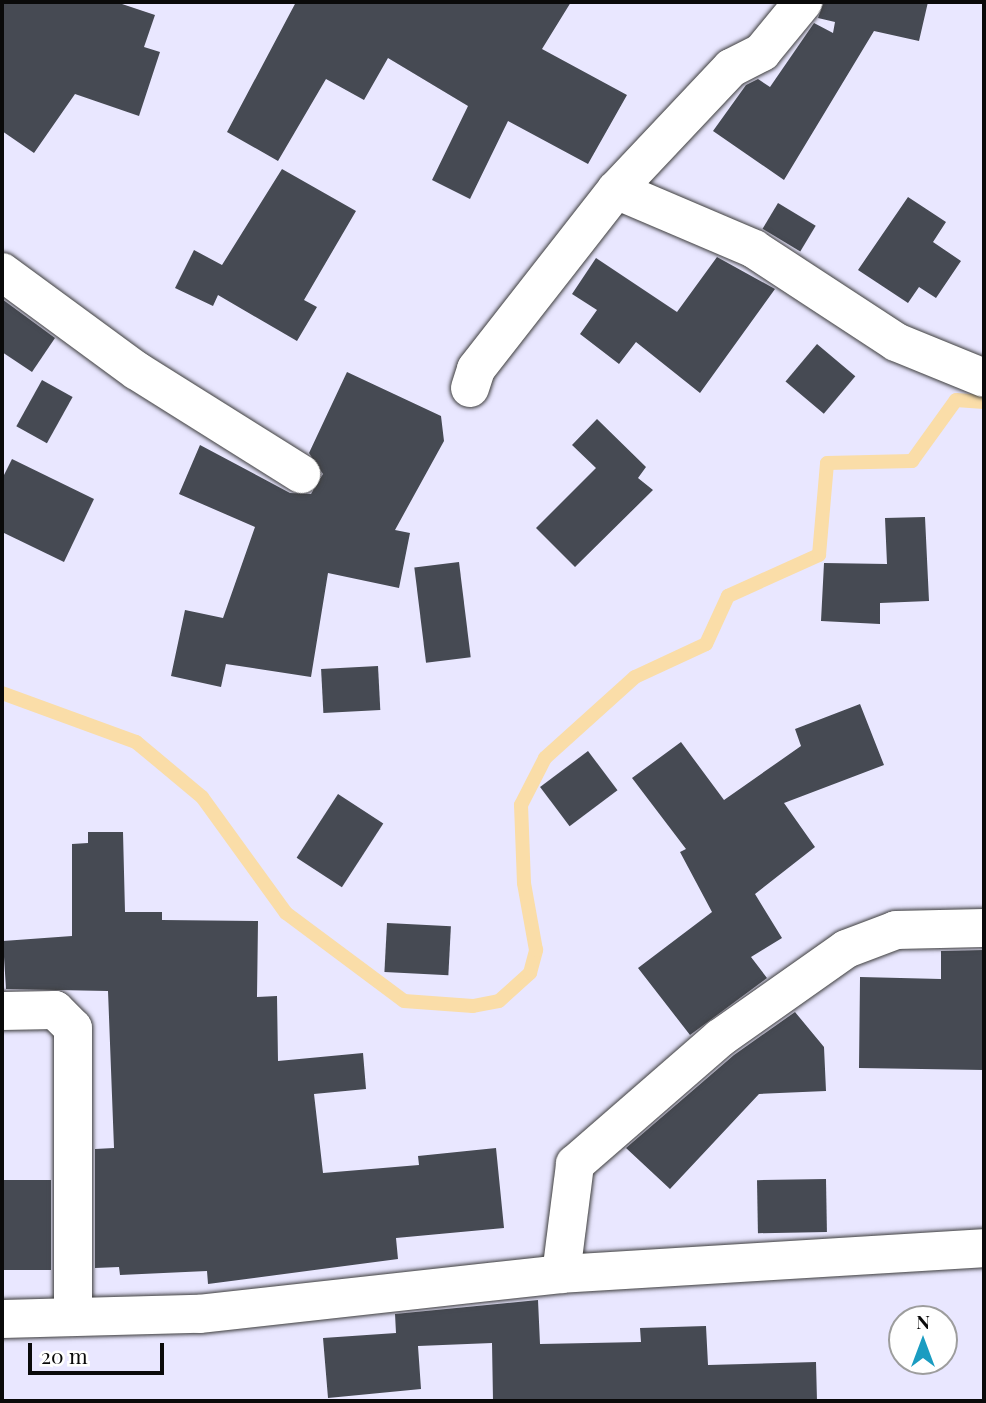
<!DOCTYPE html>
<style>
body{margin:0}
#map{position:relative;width:986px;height:1403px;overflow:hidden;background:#e9e7ff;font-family:"Playfair Display",serif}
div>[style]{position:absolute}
.stream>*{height:14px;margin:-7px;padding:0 7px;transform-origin:7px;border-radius:7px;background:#fadda8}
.building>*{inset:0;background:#464a53;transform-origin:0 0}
.roads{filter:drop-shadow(0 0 2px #3d3d3d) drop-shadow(0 0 2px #3d3d3d)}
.street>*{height:38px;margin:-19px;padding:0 19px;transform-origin:19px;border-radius:19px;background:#fff}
span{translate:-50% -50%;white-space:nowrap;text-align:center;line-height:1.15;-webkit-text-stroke:7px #fff;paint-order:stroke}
.frame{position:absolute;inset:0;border:4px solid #0a0a0a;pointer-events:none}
.north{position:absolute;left:888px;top:1305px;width:70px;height:70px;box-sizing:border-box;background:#fff;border:2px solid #9d9d9d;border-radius:50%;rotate:0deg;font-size:19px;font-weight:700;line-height:28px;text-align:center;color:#0a0a0a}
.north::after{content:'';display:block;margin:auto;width:24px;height:32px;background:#1a9cc1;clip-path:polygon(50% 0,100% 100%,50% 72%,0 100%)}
.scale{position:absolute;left:28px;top:1343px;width:136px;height:32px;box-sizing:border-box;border:4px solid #0a0a0a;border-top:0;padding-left:9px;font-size:21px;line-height:24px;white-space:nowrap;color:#0a0a0a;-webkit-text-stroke:5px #fff;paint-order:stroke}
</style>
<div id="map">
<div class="stream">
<div style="left:2px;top:693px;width:143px;rotate:20.1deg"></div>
<div style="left:136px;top:742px;width:86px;rotate:39.8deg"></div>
<div style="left:202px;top:797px;width:143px;rotate:54.1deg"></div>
<div style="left:286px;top:913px;width:147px;rotate:36.7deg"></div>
<div style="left:404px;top:1001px;width:69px;rotate:4.1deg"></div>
<div style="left:473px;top:1006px;width:26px;rotate:-11deg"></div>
<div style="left:499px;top:1001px;width:42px;rotate:-42.1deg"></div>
<div style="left:530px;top:973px;width:24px;rotate:-75deg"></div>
<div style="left:536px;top:950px;width:68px;rotate:-100.2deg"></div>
<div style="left:524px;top:883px;width:78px;rotate:-92.2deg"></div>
<div style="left:521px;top:805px;width:53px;rotate:-62.9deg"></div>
<div style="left:545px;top:758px;width:121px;rotate:-42deg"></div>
<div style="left:635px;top:677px;width:78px;rotate:-24.9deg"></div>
<div style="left:706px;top:644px;width:53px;rotate:-65.4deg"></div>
<div style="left:728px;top:596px;width:100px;rotate:-24.3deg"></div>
<div style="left:819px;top:555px;width:92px;rotate:-85deg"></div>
<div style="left:827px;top:463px;width:85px;rotate:-1.3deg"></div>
<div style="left:912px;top:461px;width:75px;rotate:-54.2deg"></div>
<div style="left:956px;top:400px;width:28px;rotate:4deg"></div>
</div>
<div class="building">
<div style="clip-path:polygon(2px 2px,116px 2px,155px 15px,144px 47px,160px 52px,139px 116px,75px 94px,34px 153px,2px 131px)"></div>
<div style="clip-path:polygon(296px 2px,571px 2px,542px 49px,627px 95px,588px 164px,508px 121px,470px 199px,432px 180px,468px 106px,388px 58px,364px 100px,326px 79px,278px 161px,227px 132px)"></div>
<div style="clip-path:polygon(824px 2px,928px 2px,919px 41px,874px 31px,784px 180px,713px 131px,746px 85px,758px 79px,770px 87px,814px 23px,833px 33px,835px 22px,818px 18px)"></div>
<div style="clip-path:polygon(282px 169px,356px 211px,304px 300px,317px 307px,297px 341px,218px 295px,213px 306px,175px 288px,194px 250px,222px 265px)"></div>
<div style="clip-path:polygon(908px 197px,946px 222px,933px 242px,961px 261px,936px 298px,919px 287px,908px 303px,858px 270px)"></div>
<div style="left:778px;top:203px;width:44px;height:30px;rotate:31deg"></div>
<div style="clip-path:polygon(717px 257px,775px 289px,700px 393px,636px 342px,619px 364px,580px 334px,597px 310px,572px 294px,596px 258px,677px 312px)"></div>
<div style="clip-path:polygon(2px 299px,55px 338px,32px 372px,2px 352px)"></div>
<div style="left:817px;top:344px;width:50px;height:49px;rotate:40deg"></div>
<div style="clip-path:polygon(347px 372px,441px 416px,444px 441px,395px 530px,410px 533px,399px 588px,328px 573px,311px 677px,226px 664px,221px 687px,171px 676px,185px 610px,223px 618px,255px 527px,179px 494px,200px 445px,290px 493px,311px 494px,323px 474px,309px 453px)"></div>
<div style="left:42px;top:380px;width:35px;height:53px;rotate:29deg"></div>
<div style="clip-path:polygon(597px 419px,646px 467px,638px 478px,653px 490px,575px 567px,536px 528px,596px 468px,572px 445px)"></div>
<div style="clip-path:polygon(12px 459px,94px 499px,64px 562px,2px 532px,2px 479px)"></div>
<div style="clip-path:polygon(925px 517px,929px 601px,880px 603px,880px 624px,821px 621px,824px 563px,887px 564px,885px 518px)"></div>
<div style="left:459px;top:562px;width:96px;height:45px;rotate:83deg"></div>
<div style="left:378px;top:666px;width:44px;height:57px;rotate:87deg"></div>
<div style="clip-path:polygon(860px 704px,884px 765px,784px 803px,815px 847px,755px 894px,782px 938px,751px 957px,767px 978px,690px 1035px,638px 968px,712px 912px,680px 852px,686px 849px,632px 778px,681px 742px,724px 800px,801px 746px,795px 729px)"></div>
<div style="left:588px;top:751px;width:49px;height:60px;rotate:53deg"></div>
<div style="left:338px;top:794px;width:54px;height:76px;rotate:33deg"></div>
<div style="clip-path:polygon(88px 832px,123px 832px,125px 912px,162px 912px,162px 920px,258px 921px,257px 997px,277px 996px,278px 1061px,363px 1053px,366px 1089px,314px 1094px,323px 1173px,419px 1165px,418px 1156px,496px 1148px,504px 1228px,396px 1238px,398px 1259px,208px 1284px,207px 1271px,120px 1275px,119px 1267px,95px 1268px,95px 1149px,114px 1148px,108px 991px,6px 989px,3px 941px,72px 936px,72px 844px,88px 843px)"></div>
<div style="left:387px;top:923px;width:64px;height:49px;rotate:3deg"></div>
<div style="clip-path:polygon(984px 950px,984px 1070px,859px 1068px,860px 977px,941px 979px,941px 951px)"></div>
<div style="clip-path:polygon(795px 1012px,824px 1047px,826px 1091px,759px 1094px,670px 1189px,626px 1148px,734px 1055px)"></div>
<div style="left:826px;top:1179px;width:53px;height:69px;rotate:89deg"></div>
<div style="left:51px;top:1180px;width:90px;height:49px;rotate:90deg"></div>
<div style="clip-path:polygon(538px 1300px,540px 1344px,641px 1342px,640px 1328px,706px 1326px,708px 1365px,816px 1362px,817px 1401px,493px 1401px,492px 1343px,418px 1346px,421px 1389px,328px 1398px,323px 1338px,396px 1333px,395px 1314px)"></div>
</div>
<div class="roads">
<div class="street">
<div style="left:616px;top:190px;width:150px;rotate:23.1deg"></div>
<div style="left:754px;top:249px;width:170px;rotate:33.2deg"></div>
<div style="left:896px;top:342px;width:95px;rotate:22.2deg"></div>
<div style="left:2px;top:272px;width:167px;rotate:36.3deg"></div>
<div style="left:137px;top:371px;width:194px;rotate:32.1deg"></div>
<div style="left:470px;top:388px;width:20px;rotate:-72deg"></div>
<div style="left:476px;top:369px;width:227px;rotate:-52deg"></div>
<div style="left:616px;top:190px;width:168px;rotate:-46.7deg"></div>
<div style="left:731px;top:68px;width:35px;rotate:-27deg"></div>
<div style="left:762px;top:52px;width:65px;rotate:-50.6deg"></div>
<div style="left:2px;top:1011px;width:53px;rotate:-1.1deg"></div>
<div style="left:55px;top:1010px;width:25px;rotate:45deg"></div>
<div style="left:73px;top:1028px;width:285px;rotate:90deg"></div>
<div style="left:561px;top:1274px;width:111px;rotate:-82.7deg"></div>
<div style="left:575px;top:1164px;width:192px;rotate:-41deg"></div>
<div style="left:720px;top:1038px;width:154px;rotate:-35.2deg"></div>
<div style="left:846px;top:949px;width:53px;rotate:-20.8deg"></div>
<div style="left:896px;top:930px;width:88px;rotate:-1.3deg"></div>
<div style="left:2px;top:1319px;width:197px;rotate:-1.5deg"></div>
<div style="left:199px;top:1314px;width:364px;rotate:-6.3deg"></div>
<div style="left:561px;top:1274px;width:424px;rotate:-3.5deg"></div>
</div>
</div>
<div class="frame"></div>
<div class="north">N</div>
<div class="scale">20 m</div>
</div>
